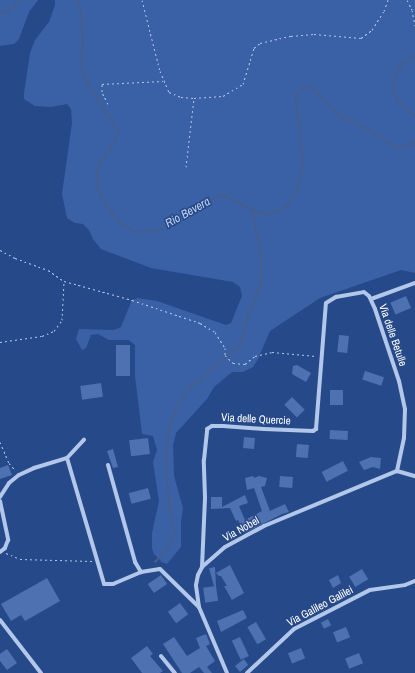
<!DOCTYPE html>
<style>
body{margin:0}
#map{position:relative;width:415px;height:673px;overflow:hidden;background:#264989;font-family:"Archivo Narrow",sans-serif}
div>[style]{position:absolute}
.green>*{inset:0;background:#3a61a6}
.stream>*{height:2px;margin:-1px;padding:0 1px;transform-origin:1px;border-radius:1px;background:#455e8c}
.building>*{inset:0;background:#4e71b1;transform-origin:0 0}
.path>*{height:1px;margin-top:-0.5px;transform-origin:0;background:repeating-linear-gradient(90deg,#b2c7e9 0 2px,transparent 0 5px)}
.minor>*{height:4px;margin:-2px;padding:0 2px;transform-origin:2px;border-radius:2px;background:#b2c7e9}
span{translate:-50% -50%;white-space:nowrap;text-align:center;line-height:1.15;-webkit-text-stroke:3px #264989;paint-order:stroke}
.street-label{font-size:11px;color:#fff}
.water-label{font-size:12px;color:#bed1f1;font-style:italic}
</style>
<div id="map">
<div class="green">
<div style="clip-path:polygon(0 0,38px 0,29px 12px,19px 39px,14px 44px,0 46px)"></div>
<div style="clip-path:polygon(55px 0,415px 0,415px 273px,401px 270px,320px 298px,270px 331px,258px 359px,253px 367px,243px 372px,232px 372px,214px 387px,207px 399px,176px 433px,173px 445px,174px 476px,183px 508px,181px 522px,181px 547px,167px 564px,162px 562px,154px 554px,152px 548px,152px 533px,159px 501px,153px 462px,157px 450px,153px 436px,142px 434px,135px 376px,135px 345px,129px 340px,109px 340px,98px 334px,91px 335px,86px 348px,82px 350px,76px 339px,79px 329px,114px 330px,121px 327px,132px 300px,138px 298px,157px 301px,226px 325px,231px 323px,242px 296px,240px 287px,233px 282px,151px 268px,101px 249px,93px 239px,89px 230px,83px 224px,75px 223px,67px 218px,62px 194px,72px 123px,71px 109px,67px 104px,51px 107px,35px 106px,24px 99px,24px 93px,30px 53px,35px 40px,49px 22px,55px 5px)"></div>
</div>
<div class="stream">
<div style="left:77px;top:0;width:15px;rotate:74deg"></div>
<div style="left:81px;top:14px;width:23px;rotate:85deg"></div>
<div style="left:83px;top:37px;width:31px;rotate:92deg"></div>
<div style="left:82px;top:68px;width:14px;rotate:73deg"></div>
<div style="left:86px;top:81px;width:57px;rotate:57.1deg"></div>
<div style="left:117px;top:129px;width:4px;rotate:76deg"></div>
<div style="left:118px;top:133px;width:9px;rotate:111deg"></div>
<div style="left:115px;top:141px;width:27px;rotate:124deg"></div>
<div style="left:100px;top:163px;width:9px;rotate:108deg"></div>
<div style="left:97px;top:172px;width:14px;rotate:86deg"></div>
<div style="left:98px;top:186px;width:13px;rotate:72deg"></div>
<div style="left:102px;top:198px;width:28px;rotate:55deg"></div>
<div style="left:118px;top:221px;width:14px;rotate:34deg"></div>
<div style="left:130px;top:229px;width:8px;rotate:23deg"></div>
<div style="left:137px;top:232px;width:19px;rotate:-3deg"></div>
<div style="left:156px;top:231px;width:73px;rotate:-29.4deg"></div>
<div style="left:220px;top:195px;width:6px;rotate:9deg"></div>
<div style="left:226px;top:196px;width:37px;rotate:27deg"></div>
<div style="left:259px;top:213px;width:9px;rotate:6deg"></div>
<div style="left:268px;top:214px;width:10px;rotate:-17deg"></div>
<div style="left:278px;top:211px;width:10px;rotate:-29deg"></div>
<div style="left:287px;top:206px;width:22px;rotate:-60deg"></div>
<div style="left:298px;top:187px;width:23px;rotate:-80deg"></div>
<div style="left:302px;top:164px;width:46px;rotate:-93.7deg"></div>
<div style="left:299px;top:118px;width:22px;rotate:-100deg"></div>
<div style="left:295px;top:96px;width:12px;rotate:-48deg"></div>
<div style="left:303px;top:87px;width:9px"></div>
<div style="left:312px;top:87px;width:38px;rotate:47deg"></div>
<div style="left:338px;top:115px;width:39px;rotate:26deg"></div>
<div style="left:373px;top:132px;width:26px;rotate:36deg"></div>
<div style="left:394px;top:147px;width:8px"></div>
<div style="left:402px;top:147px;width:14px;rotate:-17deg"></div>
<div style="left:0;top:13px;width:8px;rotate:-14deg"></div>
<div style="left:8px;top:11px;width:16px;rotate:-43deg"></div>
<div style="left:415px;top:57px;width:15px;rotate:152deg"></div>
<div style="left:402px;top:64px;width:8px;rotate:130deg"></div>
<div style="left:397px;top:70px;width:16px;rotate:104deg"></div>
<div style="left:393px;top:86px;width:15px;rotate:74deg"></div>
<div style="left:397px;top:100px;width:24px;rotate:42deg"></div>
<div style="left:155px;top:562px;width:21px;rotate:-47deg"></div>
<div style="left:169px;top:547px;width:14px;rotate:-69deg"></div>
<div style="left:174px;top:534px;width:49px;rotate:-98.3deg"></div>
<div style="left:167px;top:486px;width:35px;rotate:-92deg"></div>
<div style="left:166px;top:451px;width:21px;rotate:-82deg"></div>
<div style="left:169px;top:430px;width:23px;rotate:-72deg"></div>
<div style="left:176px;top:408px;width:24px;rotate:-55deg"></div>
<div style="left:190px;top:388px;width:67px;rotate:-40.8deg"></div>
<div style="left:241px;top:344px;width:28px;rotate:-77deg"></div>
<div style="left:247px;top:317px;width:35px;rotate:-66deg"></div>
<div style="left:261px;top:285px;width:32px;rotate:-90deg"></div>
<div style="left:261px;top:253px;width:45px;rotate:-102.8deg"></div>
</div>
<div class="building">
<div style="left:406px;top:296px;width:13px;height:17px;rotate:67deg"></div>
<div style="left:339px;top:335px;width:10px;height:17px;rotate:6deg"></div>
<div style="left:116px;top:345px;width:14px;height:31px"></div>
<div style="clip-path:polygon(297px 365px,311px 373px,306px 382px,292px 374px,293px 366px)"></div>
<div style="left:365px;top:371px;width:20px;height:9px;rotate:18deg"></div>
<div style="left:101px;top:383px;width:14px;height:21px;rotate:82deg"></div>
<div style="left:330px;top:390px;width:13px;height:15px"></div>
<div style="left:292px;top:397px;width:18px;height:11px;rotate:45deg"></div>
<div style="left:330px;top:430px;width:18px;height:9px;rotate:3deg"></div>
<div style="left:244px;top:437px;width:11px;height:11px;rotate:5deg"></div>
<div style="left:148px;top:438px;width:16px;height:19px;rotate:83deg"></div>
<div style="left:297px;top:444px;width:12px;height:13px;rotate:5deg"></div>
<div style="clip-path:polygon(113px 449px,118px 467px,113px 468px,107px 451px)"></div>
<div style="clip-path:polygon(371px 457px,381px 458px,380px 469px,373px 467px,364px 470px,359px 462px)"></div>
<div style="left:343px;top:461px;width:11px;height:24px;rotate:63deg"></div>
<div style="clip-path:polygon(8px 465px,12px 475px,0 479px,0 468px)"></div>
<div style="clip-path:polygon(253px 476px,254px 478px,259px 476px,267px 478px,265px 486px,261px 487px,270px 511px,285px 504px,289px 512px,282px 514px,245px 533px,238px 520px,236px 521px,230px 508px,211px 509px,211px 497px,222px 497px,222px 507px,245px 495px,248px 503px,239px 506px,245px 520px,262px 511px,254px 488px,247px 490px,245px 478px)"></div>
<div style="left:280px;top:476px;width:13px;height:11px;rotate:4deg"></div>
<div style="left:148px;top:488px;width:11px;height:20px;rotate:75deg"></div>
<div style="clip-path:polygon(230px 565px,244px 593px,232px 600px,224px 586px,227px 586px,221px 576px,219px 576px,216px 573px)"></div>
<div style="clip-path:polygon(215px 567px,216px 586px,214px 586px,209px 568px)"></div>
<div style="left:362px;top:569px;width:12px;height:15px;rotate:59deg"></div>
<div style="left:161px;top:575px;width:11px;height:16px;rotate:56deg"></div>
<div style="clip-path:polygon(338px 575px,341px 583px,333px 588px,329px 580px)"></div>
<div style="clip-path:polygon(47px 578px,60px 601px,25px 621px,21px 615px,11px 621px,1px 604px)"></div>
<div style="left:216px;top:586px;width:15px;height:13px;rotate:82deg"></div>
<div style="left:180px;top:603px;width:14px;height:15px;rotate:54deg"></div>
<div style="clip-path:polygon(243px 610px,247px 618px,221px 632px,217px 621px)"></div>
<div style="left:328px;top:619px;width:7px;height:8px;rotate:63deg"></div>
<div style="left:256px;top:622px;width:20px;height:10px;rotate:60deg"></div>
<div style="left:346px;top:627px;width:11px;height:14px;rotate:68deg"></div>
<div style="clip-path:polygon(206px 634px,210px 644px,206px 646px,215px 661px,207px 667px,212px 673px,204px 673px,199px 667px,190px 673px,182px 673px,163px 644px,174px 637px,187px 656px,200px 648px,196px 638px)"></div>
<div style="left:240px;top:637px;width:21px;height:9px;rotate:65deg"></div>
<div style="clip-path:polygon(147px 646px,153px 654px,150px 656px,163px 671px,160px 673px,142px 673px,131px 658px)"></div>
<div style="left:301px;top:648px;width:11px;height:14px;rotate:68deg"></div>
<div style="clip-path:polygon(7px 649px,17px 663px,7px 670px,0 661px,0 654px)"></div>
<div style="left:359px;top:653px;width:11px;height:15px;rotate:68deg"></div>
<div style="clip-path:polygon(244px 659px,248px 665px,240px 672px,235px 666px)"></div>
</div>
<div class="path">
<div style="left:142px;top:0;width:73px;rotate:75.8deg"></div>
<div style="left:160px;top:71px;width:23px;rotate:67deg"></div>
<div style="left:169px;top:92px;width:13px;rotate:23deg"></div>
<div style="left:181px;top:97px;width:13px;rotate:4deg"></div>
<div style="left:194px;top:98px;width:29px;rotate:-4deg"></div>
<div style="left:223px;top:96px;width:23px;rotate:-31deg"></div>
<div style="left:243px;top:84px;width:38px;rotate:-73deg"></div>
<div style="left:254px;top:48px;width:8px;rotate:-40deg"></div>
<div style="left:260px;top:43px;width:32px;rotate:-13deg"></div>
<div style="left:291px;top:36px;width:23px;rotate:-5deg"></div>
<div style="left:314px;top:34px;width:47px;rotate:4.9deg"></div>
<div style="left:361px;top:38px;width:14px;rotate:-36deg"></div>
<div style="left:372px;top:30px;width:22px;rotate:-58deg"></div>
<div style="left:384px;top:11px;width:12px;rotate:-70deg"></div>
<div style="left:407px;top:0;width:11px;rotate:63deg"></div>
<div style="left:412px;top:10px;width:16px;rotate:79deg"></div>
<div style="left:108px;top:104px;width:13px;rotate:-117deg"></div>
<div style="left:102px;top:92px;width:8px;rotate:-90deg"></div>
<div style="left:102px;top:84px;width:61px;rotate:-2.8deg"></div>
<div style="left:186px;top:167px;width:69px;rotate:-83.4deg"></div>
<div style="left:0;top:250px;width:17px;rotate:28deg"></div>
<div style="left:15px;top:258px;width:35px;rotate:20deg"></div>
<div style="left:48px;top:270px;width:19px;rotate:35deg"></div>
<div style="left:64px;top:281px;width:71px;rotate:15.6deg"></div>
<div style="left:132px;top:300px;width:72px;rotate:18.7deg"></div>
<div style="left:200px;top:323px;width:17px;rotate:31deg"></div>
<div style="left:215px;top:332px;width:19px;rotate:58deg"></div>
<div style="left:225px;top:348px;width:7px;rotate:90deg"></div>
<div style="left:225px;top:355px;width:11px;rotate:45deg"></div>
<div style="left:233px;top:363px;width:12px;rotate:5deg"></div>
<div style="left:245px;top:364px;width:13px;rotate:-39deg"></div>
<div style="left:255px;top:356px;width:17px;rotate:-13deg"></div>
<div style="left:272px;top:352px;width:44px;rotate:5.2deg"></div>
<div style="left:0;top:342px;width:42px;rotate:-8.1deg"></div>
<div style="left:42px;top:336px;width:13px;rotate:-23deg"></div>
<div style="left:54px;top:331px;width:14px;rotate:-54deg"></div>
<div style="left:62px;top:320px;width:38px;rotate:-87deg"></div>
<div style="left:0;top:442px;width:23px;rotate:67deg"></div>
<div style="left:9px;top:463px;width:9px;rotate:49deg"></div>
<div style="left:6px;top:553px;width:15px;rotate:23deg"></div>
<div style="left:20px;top:559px;width:72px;rotate:1.6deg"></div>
</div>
<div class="minor">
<div style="left:371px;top:299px;width:47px;rotate:-20deg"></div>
<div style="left:67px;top:458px;width:131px;rotate:73.6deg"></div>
<div style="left:104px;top:584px;width:9px"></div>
<div style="left:113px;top:584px;width:30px;rotate:-23deg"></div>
<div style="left:141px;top:572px;width:19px;rotate:-9deg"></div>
<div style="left:160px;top:569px;width:54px;rotate:44.3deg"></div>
<div style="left:108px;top:465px;width:101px;rotate:74.4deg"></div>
<div style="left:135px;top:562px;width:12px;rotate:59deg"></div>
<div style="left:397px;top:471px;width:19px;rotate:16deg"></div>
<div style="left:0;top:497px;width:17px;rotate:-57deg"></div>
<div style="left:9px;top:483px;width:13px;rotate:-39deg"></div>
<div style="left:19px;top:475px;width:17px;rotate:-25deg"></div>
<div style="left:34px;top:468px;width:34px;rotate:-17deg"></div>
<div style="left:67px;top:458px;width:25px;rotate:-47deg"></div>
<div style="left:0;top:501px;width:40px;rotate:78deg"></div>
<div style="left:8px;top:540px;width:9px;rotate:111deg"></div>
<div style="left:5px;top:548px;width:6px;rotate:141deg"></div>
<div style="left:202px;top:567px;width:70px;rotate:-87.5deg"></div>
<div style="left:205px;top:497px;width:37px;rotate:-92deg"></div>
<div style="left:204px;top:460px;width:31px;rotate:-84deg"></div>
<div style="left:207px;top:429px;width:6px;rotate:-31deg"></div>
<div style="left:212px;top:426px;width:11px"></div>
<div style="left:223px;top:426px;width:41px;rotate:4.2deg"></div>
<div style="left:264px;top:429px;width:49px;rotate:2.3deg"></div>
<div style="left:313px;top:431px;width:4px;rotate:-34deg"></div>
<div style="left:316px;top:429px;width:126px;rotate:-85.5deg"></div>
<div style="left:326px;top:303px;width:12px;rotate:-31deg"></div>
<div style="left:336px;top:297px;width:28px;rotate:-10deg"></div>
<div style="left:364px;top:292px;width:6px;rotate:39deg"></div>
<div style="left:369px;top:296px;width:14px;rotate:65deg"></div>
<div style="left:375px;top:309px;width:76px;rotate:71.6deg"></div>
<div style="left:399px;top:381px;width:29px;rotate:78deg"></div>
<div style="left:405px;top:409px;width:29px;rotate:92deg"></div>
<div style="left:404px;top:438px;width:34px;rotate:102deg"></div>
<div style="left:0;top:620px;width:67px;rotate:52.3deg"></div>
<div style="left:161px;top:656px;width:22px;rotate:51deg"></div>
<div style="left:227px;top:673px;width:72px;rotate:-113deg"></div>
<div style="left:199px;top:607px;width:22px;rotate:-98deg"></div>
<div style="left:196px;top:585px;width:10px;rotate:-79deg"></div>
<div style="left:198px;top:575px;width:9px;rotate:-63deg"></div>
<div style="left:202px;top:567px;width:30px;rotate:-41deg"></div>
<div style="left:225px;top:547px;width:44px;rotate:-28.3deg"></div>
<div style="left:264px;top:526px;width:144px;rotate:-22.5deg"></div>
<div style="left:247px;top:673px;width:64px;rotate:-43.1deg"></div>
<div style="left:294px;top:629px;width:85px;rotate:-27.2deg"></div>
<div style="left:370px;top:590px;width:35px;rotate:-8deg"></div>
<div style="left:405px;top:585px;width:11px;rotate:-22deg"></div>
</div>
<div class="street-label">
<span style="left:393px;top:335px;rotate:71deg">Via delle Betulle</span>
<span style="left:256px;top:419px;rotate:3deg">Via delle Quercie</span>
<span style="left:241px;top:529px;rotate:-29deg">Via Nobel</span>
<span style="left:320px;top:606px;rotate:-28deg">Via Galileo Galilei</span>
</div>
<div class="water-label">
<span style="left:188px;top:213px;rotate:-29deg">Rio Bevera</span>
</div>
</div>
